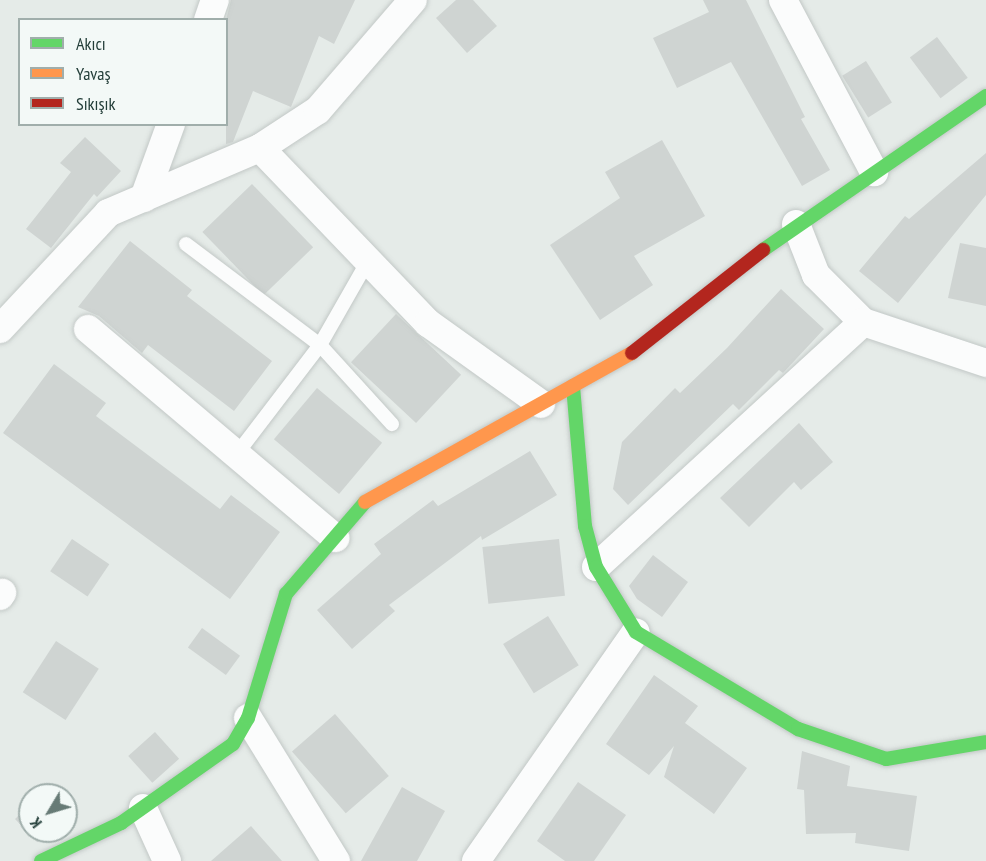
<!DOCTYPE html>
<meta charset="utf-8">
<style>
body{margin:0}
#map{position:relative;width:986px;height:861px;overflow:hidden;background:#e5ebe8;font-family:"PT Sans Narrow",sans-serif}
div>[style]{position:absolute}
.building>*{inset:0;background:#cfd4d2;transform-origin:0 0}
.roads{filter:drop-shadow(0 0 2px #c2c8c6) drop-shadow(0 0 2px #c2c8c6)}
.lane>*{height:14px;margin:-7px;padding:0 7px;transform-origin:7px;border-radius:7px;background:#fbfcfc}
.street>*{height:28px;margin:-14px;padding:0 14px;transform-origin:14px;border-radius:14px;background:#fbfcfc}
.fast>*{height:14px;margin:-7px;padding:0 7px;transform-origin:7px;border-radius:7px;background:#63d668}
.slow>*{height:14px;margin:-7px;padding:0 7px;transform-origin:7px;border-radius:7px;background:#ff974d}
.jam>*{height:14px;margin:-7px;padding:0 7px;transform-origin:7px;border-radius:7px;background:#b3261e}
span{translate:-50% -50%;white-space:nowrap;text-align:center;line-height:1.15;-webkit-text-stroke:4.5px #f3f9f7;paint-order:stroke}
.legend{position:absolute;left:18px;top:18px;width:210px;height:108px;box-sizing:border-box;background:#f3f9f7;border:2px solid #a0aeab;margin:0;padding:8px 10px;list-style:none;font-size:18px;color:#233e39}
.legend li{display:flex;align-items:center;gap:12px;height:30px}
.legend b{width:30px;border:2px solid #a0aeab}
.north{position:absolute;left:18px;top:783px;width:60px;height:60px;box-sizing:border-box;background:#f3f9f7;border:2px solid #a0aeab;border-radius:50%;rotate:232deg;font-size:16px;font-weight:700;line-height:24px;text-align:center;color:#233e39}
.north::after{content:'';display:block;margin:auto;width:21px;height:27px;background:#677b76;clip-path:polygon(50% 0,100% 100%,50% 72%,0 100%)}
</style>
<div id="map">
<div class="building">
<div style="clip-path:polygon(231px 0,355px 0,334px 44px,319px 36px,291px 107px,253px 91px,233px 142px,226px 144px,226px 20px)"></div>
<div style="clip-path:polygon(456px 0,473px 0,497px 26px,467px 53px,436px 18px)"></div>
<div style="clip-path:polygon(703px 0,746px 0,805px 117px,801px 119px,830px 170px,802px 186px,731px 62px,677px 88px,653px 38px,709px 12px)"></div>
<div style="left:937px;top:37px;width:51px;height:34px;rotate:53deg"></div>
<div style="left:866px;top:61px;width:49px;height:28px;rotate:58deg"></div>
<div style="clip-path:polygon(85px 137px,121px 171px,97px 197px,94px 194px,51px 248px,26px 229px,71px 172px,60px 163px)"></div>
<div style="clip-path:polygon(662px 140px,705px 216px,634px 256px,653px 285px,600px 320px,550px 245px,620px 198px,605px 172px)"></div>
<div style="clip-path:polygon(986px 153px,986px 195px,898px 303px,859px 271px,905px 216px,909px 219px)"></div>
<div style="left:252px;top:184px;width:88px;height:69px;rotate:46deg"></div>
<div style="clip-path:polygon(130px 241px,192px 290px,187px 296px,272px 361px,234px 411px,148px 345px,142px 353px,99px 316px,78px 307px)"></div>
<div style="clip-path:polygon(960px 243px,986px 248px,986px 306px,948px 298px)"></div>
<div style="clip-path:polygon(781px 289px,824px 329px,783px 373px,779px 370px,739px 410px,733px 404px,628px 505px,613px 489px,622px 442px,675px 388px,680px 393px,727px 348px)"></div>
<div style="left:396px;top:314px;width:89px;height:66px;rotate:43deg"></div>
<div style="clip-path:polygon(54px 364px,106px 403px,96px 416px,220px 509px,231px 495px,280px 532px,230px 599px,3px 433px)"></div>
<div style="left:317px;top:388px;width:85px;height:67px;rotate:40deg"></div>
<div style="clip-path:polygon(799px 423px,833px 462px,801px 490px,794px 482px,749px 527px,720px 498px)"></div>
<div style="clip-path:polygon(530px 451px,557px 495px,482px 540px,481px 536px,389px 605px,395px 611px,352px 649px,317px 610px,381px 554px,374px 544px,433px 500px,438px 506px)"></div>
<div style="left:72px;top:539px;width:45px;height:39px;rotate:34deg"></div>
<div style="left:559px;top:539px;width:57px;height:77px;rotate:84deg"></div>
<div style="clip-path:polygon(653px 555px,688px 582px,662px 617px,637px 599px,629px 586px)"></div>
<div style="left:548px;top:616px;width:58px;height:53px;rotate:58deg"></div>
<div style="left:202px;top:628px;width:47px;height:24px;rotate:36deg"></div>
<div style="left:56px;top:641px;width:51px;height:61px;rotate:33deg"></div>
<div style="clip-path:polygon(654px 675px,698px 706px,685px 723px,747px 768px,714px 814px,664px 777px,674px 746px,649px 775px,606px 744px)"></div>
<div style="left:335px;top:714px;width:82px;height:57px;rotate:49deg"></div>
<div style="left:155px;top:732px;width:36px;height:36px;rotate:48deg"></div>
<div style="clip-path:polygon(802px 751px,850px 766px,847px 786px,917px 796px,909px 851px,855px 843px,856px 833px,806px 834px,804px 790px,797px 789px)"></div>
<div style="clip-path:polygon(578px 782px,626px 815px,594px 861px,565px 861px,537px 841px)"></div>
<div style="clip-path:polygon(402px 787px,445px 811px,417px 861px,361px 861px)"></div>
<div style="clip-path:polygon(30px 805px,30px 831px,60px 831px,37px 842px,15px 819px)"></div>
<div style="clip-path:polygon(251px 826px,282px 861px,211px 861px)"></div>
</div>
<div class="roads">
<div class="lane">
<div style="left:186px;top:244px;width:168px;rotate:37deg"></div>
<div style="left:320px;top:345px;width:107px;rotate:47.7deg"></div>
<div style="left:236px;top:455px;width:138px;rotate:-52.6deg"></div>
<div style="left:320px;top:345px;width:97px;rotate:-60.3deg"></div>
</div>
<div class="street">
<div style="left:783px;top:0;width:195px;rotate:62.1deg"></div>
<div style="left:208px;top:20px;width:21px;rotate:-71deg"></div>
<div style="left:260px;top:148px;width:243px;rotate:46.2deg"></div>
<div style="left:428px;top:323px;width:139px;rotate:35.6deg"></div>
<div style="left:144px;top:198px;width:79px;rotate:-70deg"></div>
<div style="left:796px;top:224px;width:55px;rotate:68.6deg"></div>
<div style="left:816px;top:275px;width:66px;rotate:45deg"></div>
<div style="left:863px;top:322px;width:130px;rotate:18.4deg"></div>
<div style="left:0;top:329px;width:158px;rotate:-47deg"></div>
<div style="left:108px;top:213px;width:165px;rotate:-23.2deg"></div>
<div style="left:260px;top:148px;width:69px;rotate:-33.2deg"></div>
<div style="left:318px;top:110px;width:145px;rotate:-49.2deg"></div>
<div style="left:88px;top:329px;width:324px;rotate:40.2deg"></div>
<div style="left:596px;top:567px;width:362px;rotate:-42.5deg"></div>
<div style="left:0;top:596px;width:4px;rotate:-56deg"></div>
<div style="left:248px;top:718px;width:168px;rotate:58.4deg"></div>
<div style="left:143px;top:808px;width:58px;rotate:65.6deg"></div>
<div style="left:476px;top:861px;width:279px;rotate:-55.1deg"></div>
</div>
<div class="fast">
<div style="left:763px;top:250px;width:271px;rotate:-34.6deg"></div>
<div style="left:573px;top:386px;width:141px;rotate:85.1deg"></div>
<div style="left:585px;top:526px;width:42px;rotate:75deg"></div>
<div style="left:596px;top:567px;width:76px;rotate:58.4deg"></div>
<div style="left:636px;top:632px;width:189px;rotate:30.9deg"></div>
<div style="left:798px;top:729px;width:93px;rotate:18.8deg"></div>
<div style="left:886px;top:759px;width:101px;rotate:-9.6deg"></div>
<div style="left:41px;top:861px;width:89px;rotate:-25.4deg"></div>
<div style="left:121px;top:823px;width:137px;rotate:-35.2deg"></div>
<div style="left:233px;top:744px;width:30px;rotate:-60deg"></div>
<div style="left:248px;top:718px;width:130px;rotate:-73deg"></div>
<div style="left:286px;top:594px;width:121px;rotate:-49.3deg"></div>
</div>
<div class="slow">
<div style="left:365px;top:502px;width:306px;rotate:-29.2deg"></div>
</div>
<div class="jam">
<div style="left:632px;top:353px;width:167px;rotate:-38.2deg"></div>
</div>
</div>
<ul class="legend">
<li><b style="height:8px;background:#63d668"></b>Akıcı</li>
<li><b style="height:8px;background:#ff974d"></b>Yavaş</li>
<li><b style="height:8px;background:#b3261e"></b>Sıkışık</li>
</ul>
<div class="north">K</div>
</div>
